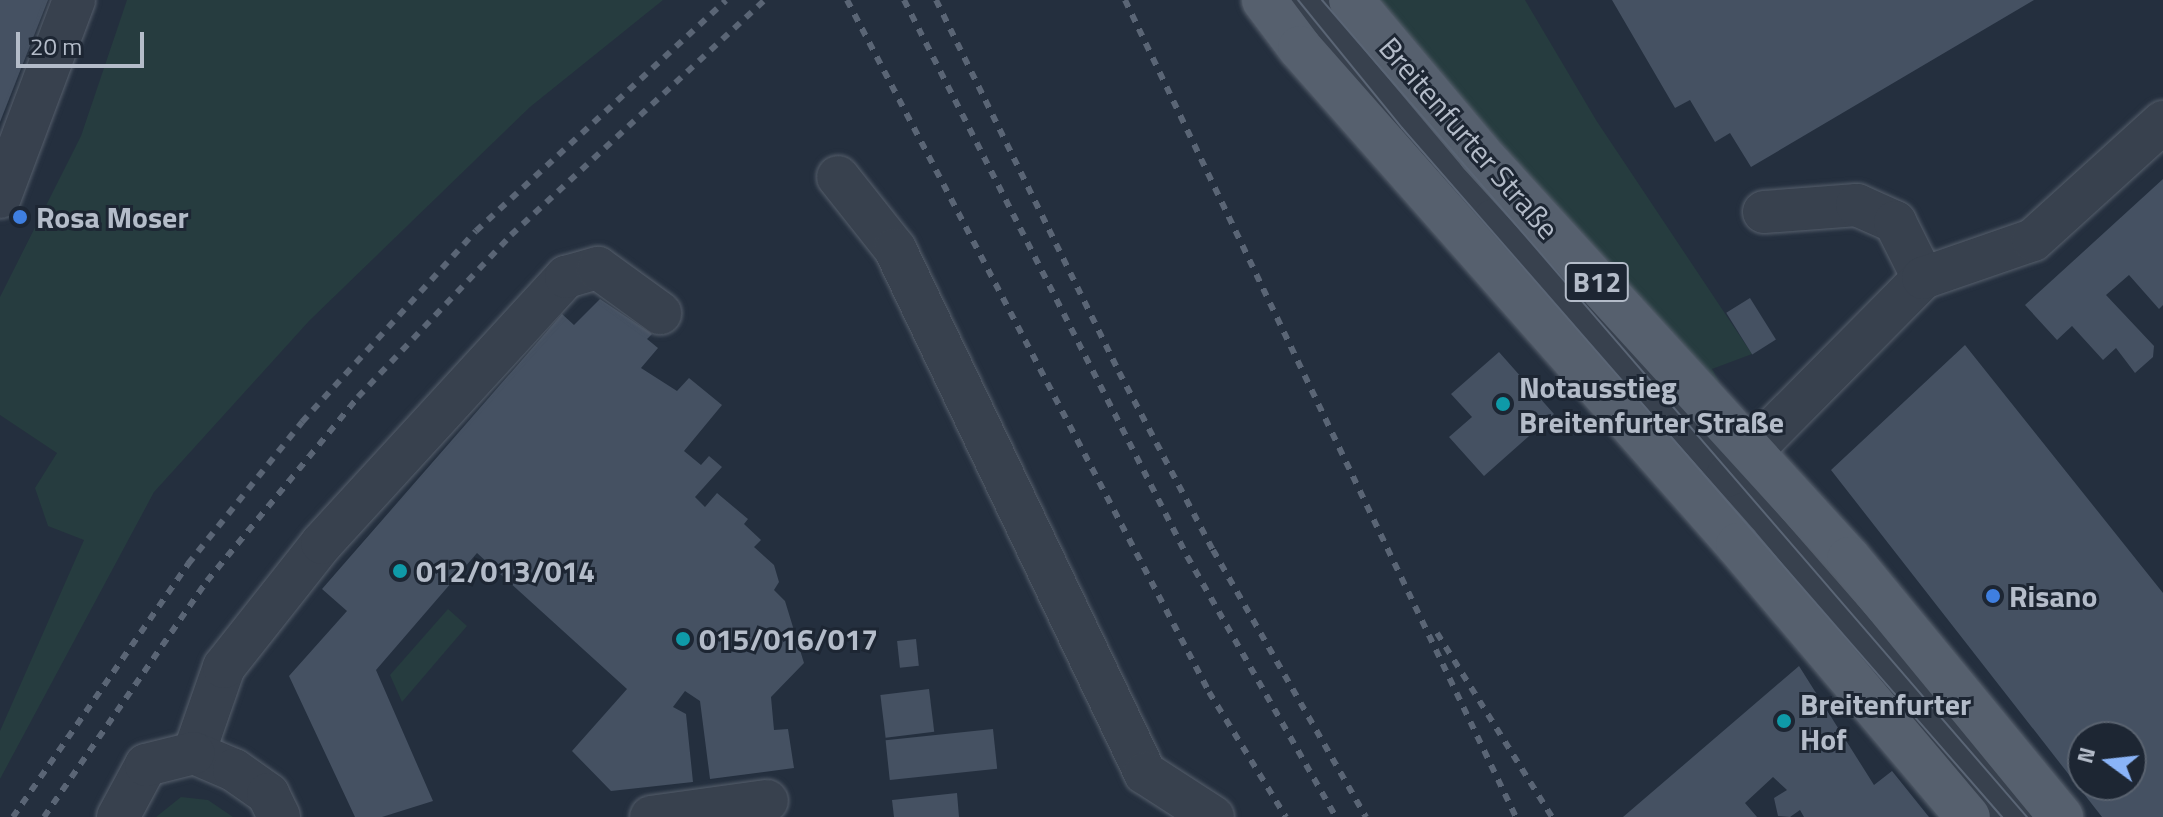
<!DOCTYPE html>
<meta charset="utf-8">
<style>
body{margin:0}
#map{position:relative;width:2163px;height:817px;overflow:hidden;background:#242f3e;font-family:"Titillium Web",sans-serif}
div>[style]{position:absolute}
.green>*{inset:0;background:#263c3f}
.building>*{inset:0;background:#455162;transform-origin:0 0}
.roads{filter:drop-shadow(0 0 2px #565f6c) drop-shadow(0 0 2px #565f6c)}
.minor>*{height:42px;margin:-21px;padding:0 21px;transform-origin:21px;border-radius:21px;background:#38414e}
.major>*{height:44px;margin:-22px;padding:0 22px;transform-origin:22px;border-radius:22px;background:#56606e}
.tram>*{height:2px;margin:-1px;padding:0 1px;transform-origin:1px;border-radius:1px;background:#5a6575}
.rail>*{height:6px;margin-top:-3px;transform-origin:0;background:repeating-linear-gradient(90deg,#5a6575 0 8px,transparent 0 16px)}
.dots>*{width:22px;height:22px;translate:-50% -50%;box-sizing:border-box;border:4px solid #1d2633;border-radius:50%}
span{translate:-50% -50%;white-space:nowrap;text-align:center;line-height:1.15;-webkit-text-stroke:6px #1d2633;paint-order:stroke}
.shield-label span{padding:2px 6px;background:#1d2633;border:2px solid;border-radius:6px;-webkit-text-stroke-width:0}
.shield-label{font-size:28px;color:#b4bcc9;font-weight:700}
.street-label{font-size:30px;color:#b4bcc9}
.poi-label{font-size:30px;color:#b4bcc9;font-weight:700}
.left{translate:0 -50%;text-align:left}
.north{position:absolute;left:2067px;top:721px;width:80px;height:80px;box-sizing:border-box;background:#1d2633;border:2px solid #59626f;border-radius:50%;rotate:285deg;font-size:22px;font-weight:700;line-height:32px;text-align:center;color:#b4bcc9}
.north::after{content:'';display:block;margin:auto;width:28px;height:36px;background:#8ab4f8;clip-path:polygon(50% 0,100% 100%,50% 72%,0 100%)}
.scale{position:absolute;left:16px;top:32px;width:128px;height:36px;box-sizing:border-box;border:4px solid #b4bcc9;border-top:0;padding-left:10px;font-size:24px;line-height:28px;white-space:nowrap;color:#b4bcc9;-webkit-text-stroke:6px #1d2633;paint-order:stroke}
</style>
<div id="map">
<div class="green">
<div style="clip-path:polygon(127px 0,663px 0,530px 107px,309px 321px,154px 492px,0 779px,0 731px,84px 540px,48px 526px,35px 488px,57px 453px,0 415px,0 297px,81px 136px)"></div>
<div style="clip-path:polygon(1379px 0,1525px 0,1596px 120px,1752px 354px,1712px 369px,1720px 383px,1707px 376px,1529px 181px)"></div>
<div style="clip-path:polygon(448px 609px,467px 626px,402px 702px,390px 675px)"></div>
<div style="clip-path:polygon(181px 797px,208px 800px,233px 817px,156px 817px)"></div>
</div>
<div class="building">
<div style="clip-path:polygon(0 0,48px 0,0 122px)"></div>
<div style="clip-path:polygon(1612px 0,2034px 0,1751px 167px,1730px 133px,1715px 142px,1690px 100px,1675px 108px)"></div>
<div style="clip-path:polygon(2163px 179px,2163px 305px,2159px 309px,2129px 275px,2106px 295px,2154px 346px,2153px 357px,2135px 373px,2116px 348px,2103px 360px,2072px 326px,2057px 340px,2025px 305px)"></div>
<div style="left:1750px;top:298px;width:49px;height:28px;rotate:58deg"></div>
<div style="clip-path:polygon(600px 299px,652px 334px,647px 339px,658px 348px,641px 368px,677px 391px,689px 378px,722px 405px,684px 451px,701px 465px,709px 456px,722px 467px,695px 497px,705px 507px,717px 493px,748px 519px,744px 524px,761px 540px,754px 547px,774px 565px,779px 582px,774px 590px,785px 601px,804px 663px,771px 697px,774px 730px,788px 729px,794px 768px,710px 779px,700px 701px,685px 691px,673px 707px,686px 714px,693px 782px,611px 791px,572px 751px,627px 689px,477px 553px,376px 670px,433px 801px,382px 817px,355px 817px,289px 676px,347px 611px,322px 589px,562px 314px,574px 325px)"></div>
<div style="clip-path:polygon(evenodd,1965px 345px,2163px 593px,2163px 817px,2102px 817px,1831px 470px,1965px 345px,2083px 737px,2131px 737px,2131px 785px,2083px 785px,2083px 737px)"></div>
<div style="clip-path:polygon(1499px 352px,1554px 414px,1484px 476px,1449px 437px,1472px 417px,1451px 394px)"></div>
<div style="left:916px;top:639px;width:27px;height:19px;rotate:84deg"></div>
<div style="clip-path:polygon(1799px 666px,1874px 785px,1892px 771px,1929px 817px,1804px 817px,1800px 810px,1790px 817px,1778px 816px,1774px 798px,1787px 790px,1773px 777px,1745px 803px,1757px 817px,1623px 817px)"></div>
<div style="left:929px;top:689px;width:43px;height:49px;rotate:83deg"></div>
<div style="left:993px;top:729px;width:40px;height:108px;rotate:84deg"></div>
<div style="clip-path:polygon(957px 793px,959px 817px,894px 817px,892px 800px)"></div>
</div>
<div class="roads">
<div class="minor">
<div style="left:1311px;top:0;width:286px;rotate:50.2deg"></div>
<div style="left:1494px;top:220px;width:792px;rotate:48.89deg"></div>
<div style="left:838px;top:177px;width:92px;rotate:51.6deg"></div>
<div style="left:895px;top:249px;width:581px;rotate:64.49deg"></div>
<div style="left:1145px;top:773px;width:81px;rotate:32.9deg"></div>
<div style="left:0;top:197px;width:210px;rotate:-69.4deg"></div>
<div style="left:1764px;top:212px;width:93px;rotate:-4.3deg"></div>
<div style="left:1857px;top:205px;width:42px;rotate:24.1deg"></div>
<div style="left:1895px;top:222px;width:63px;rotate:63.4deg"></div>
<div style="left:1727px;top:476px;width:279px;rotate:-45.3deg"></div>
<div style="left:1923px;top:278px;width:116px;rotate:-19.1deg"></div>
<div style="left:2033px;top:240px;width:176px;rotate:-42.2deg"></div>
<div style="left:194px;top:753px;width:91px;rotate:-70.8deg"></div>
<div style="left:224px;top:667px;width:158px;rotate:-51.7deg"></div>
<div style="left:322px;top:543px;width:361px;rotate:-47.5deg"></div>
<div style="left:566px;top:277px;width:33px;rotate:-16deg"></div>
<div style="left:598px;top:268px;width:77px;rotate:36deg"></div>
<div style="left:194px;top:753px;width:43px;rotate:23deg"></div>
<div style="left:234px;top:770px;width:42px;rotate:35.2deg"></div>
<div style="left:268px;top:794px;width:25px;rotate:64deg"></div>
<div style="left:118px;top:817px;width:59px;rotate:-61.7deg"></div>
<div style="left:146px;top:765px;width:49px;rotate:-14deg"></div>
<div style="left:651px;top:817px;width:117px;rotate:-7.9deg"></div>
</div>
<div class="major">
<div style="left:1264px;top:0;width:60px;rotate:53.1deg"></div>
<div style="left:1300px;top:48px;width:662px;rotate:48.61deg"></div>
<div style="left:1738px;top:545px;width:356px;rotate:49.8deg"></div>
<div style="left:1351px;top:0;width:201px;rotate:50deg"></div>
<div style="left:1480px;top:154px;width:548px;rotate:47.66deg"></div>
<div style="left:1849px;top:559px;width:334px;rotate:50.6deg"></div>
</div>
</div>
<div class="tram">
<div style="left:1298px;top:0;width:165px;rotate:50.9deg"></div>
<div style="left:1402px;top:128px;width:914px;rotate:48.95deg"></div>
<div style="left:1322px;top:0;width:1079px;rotate:49.21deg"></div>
</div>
<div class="rail">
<div style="left:847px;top:0;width:781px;rotate:62.38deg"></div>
<div style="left:1209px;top:692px;width:147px;rotate:58.4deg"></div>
<div style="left:904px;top:0;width:624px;rotate:63.02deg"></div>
<div style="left:1187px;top:556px;width:301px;rotate:60.3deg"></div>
<div style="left:936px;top:0;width:415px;rotate:63.8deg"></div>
<div style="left:1119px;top:372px;width:201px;rotate:62.2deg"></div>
<div style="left:1213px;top:550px;width:308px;rotate:60.2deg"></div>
<div style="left:1125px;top:0;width:906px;rotate:64.43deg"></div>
<div style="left:1437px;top:633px;width:217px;rotate:58deg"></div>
<div style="left:13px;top:817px;width:308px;rotate:-55.3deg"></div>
<div style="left:188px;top:564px;width:182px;rotate:-51.2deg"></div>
<div style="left:302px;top:422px;width:258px;rotate:-47.7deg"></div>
<div style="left:476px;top:231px;width:340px;rotate:-42.7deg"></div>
<div style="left:44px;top:817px;width:287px;rotate:-55.4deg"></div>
<div style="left:207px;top:581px;width:238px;rotate:-50.6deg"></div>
<div style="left:358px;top:397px;width:223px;rotate:-46.6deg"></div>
<div style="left:511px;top:235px;width:346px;rotate:-42.8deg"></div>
</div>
<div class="dots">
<div style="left:20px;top:217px;background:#3f7fe0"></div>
<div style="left:1503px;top:404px;background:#0f9aa8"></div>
<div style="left:400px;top:571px;background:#0f9aa8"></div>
<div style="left:1993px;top:596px;background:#3f7fe0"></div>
<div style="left:683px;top:639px;background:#0f9aa8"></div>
<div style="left:1784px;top:721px;background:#0f9aa8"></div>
</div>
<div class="shield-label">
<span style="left:1597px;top:282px">B12</span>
</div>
<div class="street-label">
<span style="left:1469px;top:138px;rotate:49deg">Breitenfurter Straße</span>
</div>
<div class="poi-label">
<span class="left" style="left:36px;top:217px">Rosa Moser</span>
<span class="left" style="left:1519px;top:404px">Notausstieg<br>Breitenfurter Straße</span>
<span class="left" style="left:416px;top:571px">012/013/014</span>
<span class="left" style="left:2009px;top:596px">Risano</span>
<span class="left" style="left:699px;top:639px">015/016/017</span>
<span class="left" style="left:1800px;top:721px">Breitenfurter<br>Hof</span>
</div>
<div class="north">N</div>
<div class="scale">20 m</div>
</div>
